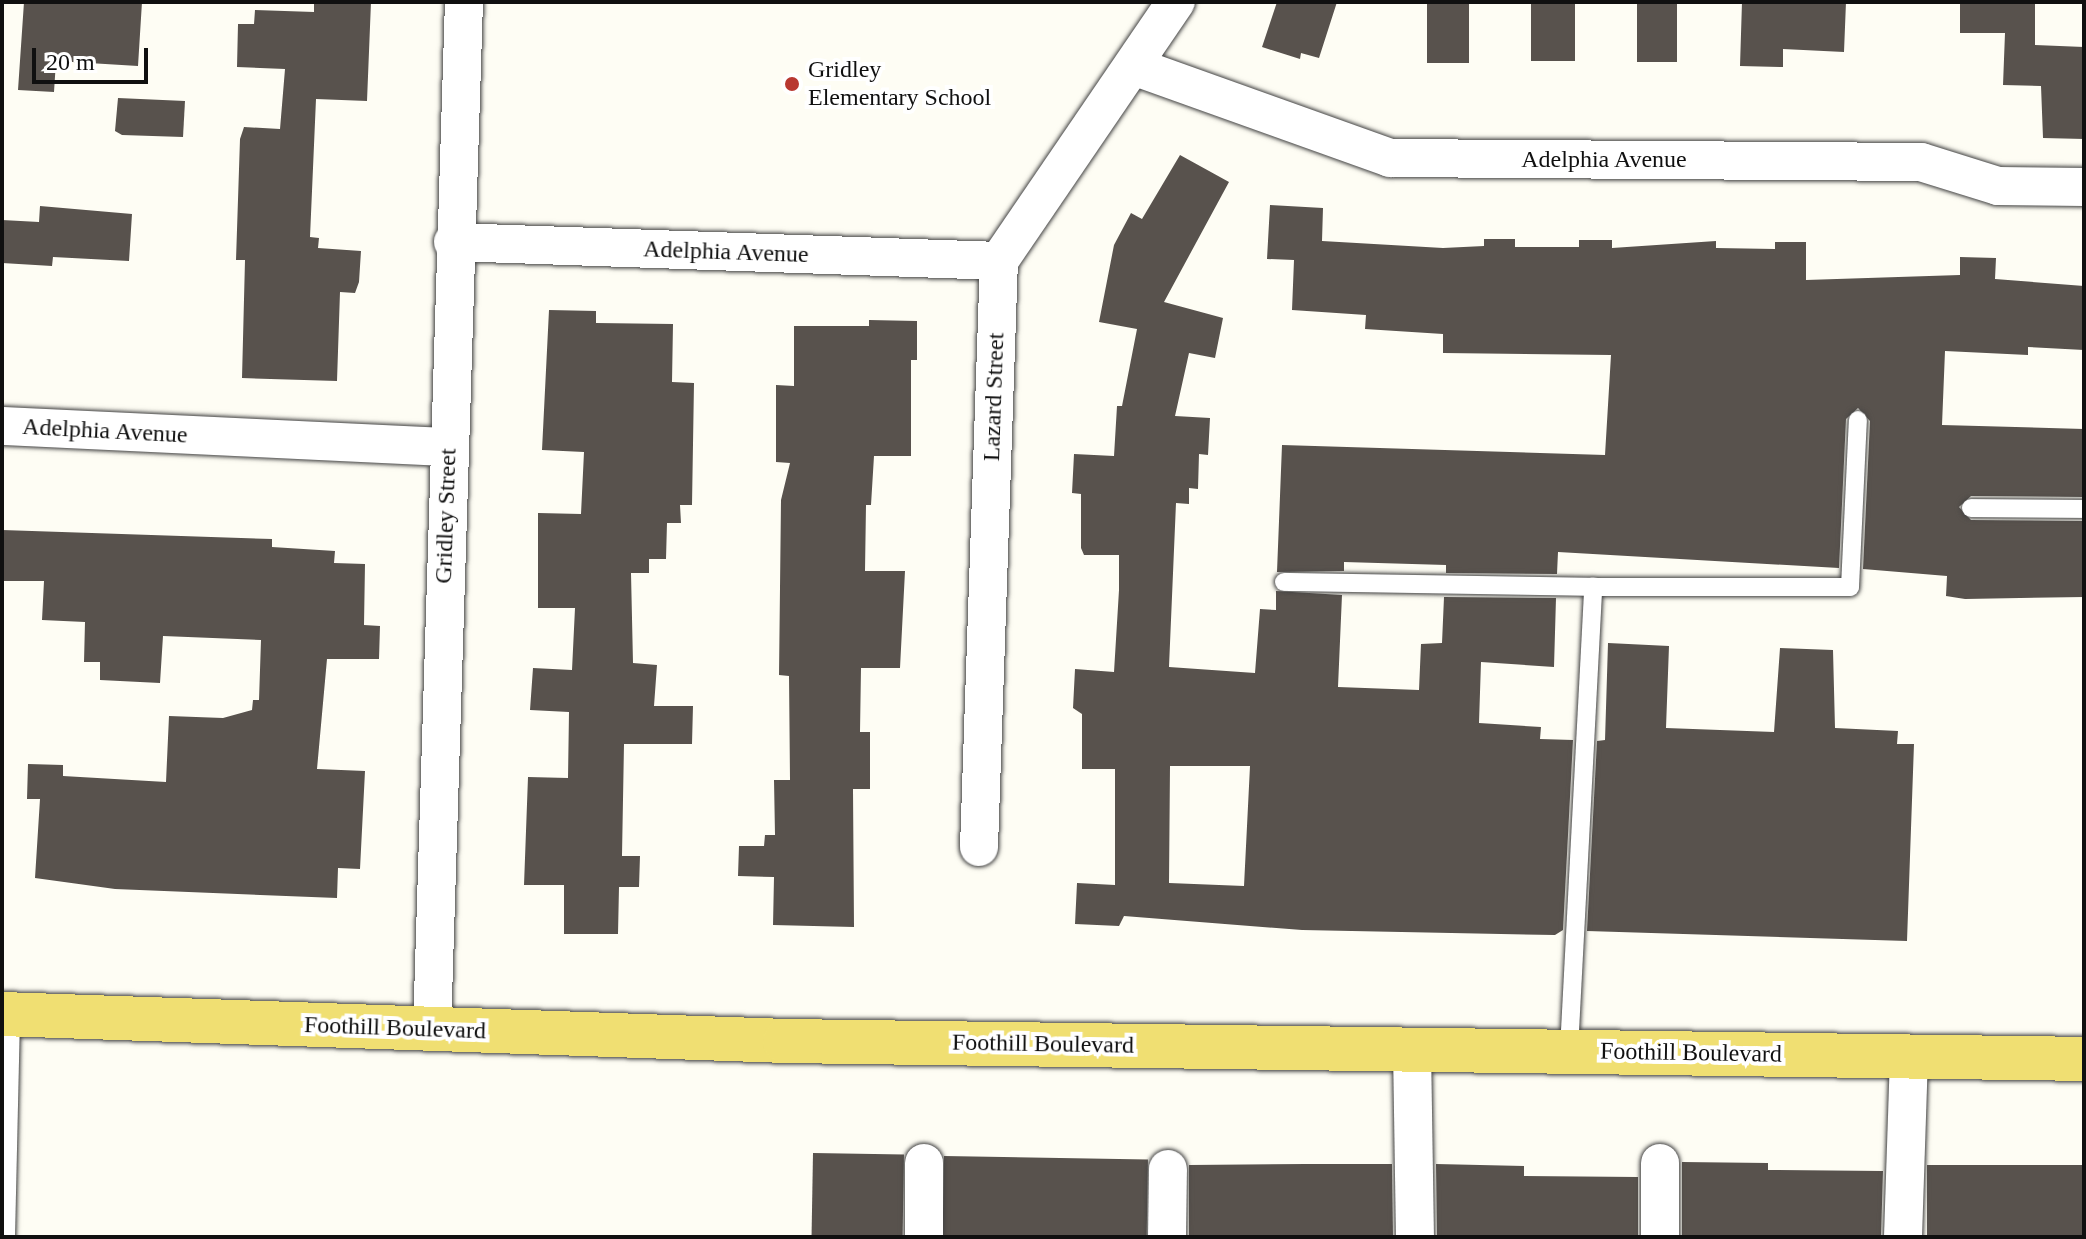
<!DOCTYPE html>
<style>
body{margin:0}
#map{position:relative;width:2086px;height:1239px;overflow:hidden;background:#fefdf4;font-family:Georgia,serif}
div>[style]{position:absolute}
.building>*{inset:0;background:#58524d;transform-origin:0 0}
.roads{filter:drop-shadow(0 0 2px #434343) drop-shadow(0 0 2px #434343)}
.service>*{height:18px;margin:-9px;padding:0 9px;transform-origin:9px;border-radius:9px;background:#fff}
.minor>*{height:38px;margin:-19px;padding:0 19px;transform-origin:19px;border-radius:19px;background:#fff}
.primary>*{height:44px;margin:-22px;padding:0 22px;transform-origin:22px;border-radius:22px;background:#f0df72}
.dots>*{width:22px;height:22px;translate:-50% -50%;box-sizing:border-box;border:4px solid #fff;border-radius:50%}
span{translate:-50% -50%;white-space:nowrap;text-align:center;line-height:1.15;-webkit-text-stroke:8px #fff;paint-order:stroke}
.poi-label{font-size:24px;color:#101010}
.left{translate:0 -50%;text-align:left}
.street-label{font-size:24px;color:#101010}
.frame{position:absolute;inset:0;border:4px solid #101010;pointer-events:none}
.scale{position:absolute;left:32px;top:48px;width:116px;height:36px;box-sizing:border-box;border:4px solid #101010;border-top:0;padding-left:10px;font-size:24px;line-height:28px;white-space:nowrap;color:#101010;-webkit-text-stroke:6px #fff;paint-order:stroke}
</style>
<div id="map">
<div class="building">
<div style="clip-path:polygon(24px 2px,142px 2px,138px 66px,56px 61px,54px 92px,18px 90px)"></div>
<div style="clip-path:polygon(314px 2px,371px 2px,367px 101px,316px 99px,310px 237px,319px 238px,318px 248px,361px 251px,359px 282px,355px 293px,340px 292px,337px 381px,242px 378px,245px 260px,236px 260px,240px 139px,244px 127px,280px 129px,285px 69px,237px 67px,238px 24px,254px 24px,255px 10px,314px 12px)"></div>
<div style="clip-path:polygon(1277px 2px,1337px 2px,1319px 58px,1301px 53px,1300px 59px,1262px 47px)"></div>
<div style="left:1427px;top:2px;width:42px;height:61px"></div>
<div style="left:1531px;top:2px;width:44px;height:59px"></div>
<div style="left:1637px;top:2px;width:40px;height:60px"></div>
<div style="clip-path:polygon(1742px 2px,1846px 2px,1844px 52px,1783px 49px,1783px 67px,1740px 66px)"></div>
<div style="clip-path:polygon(1960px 2px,2035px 2px,2035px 45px,2084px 47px,2084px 139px,2043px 138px,2041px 86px,2003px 85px,2005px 33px,1960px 33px)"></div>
<div style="clip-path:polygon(118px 98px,185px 101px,183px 137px,122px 135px,115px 131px)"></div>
<div style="clip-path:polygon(evenodd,1180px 155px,1229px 182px,1164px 302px,1223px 318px,1215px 358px,1189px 353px,1175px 416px,1210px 418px,1208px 455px,1199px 454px,1198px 489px,1189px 488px,1189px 504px,1176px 503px,1169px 667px,1255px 673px,1260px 609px,1276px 610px,1276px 591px,1342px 595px,1338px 687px,1419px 690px,1421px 644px,1442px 643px,1444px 597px,1556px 598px,1554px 667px,1481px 662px,1479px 723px,1541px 727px,1540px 739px,1573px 740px,1563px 930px,1555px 935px,1302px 930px,1124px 916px,1119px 926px,1075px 924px,1077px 883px,1115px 885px,1115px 769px,1082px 769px,1082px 714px,1073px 708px,1075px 669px,1114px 672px,1119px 590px,1119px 555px,1084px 555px,1081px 548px,1081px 494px,1072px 493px,1074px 454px,1114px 456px,1117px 406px,1122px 406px,1137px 329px,1099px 322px,1114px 245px,1131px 213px,1142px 219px,1180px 155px,1170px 766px,1250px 766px,1244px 886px,1169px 883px,1170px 766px)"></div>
<div style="clip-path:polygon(1270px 205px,1323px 208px,1322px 241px,1443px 248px,1484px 246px,1484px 239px,1515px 239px,1515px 247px,1579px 247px,1579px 240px,1612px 240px,1612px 248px,1716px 241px,1716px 248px,1775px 249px,1775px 242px,1806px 242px,1806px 280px,1960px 275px,1960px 257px,1996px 258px,1995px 279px,2084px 286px,2084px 350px,2028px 347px,2028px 355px,1945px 351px,1942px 425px,2084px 429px,2084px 497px,1971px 496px,1959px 507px,1971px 520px,2084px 521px,2084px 597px,1965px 599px,1946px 596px,1947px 576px,1863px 569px,1870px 421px,1858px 408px,1846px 419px,1839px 568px,1558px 552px,1557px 574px,1446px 573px,1446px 565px,1344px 562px,1344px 571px,1277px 572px,1282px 445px,1605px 455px,1611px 355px,1443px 353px,1443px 334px,1365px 329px,1366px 315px,1292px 310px,1294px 260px,1267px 259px)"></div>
<div style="clip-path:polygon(40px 206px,132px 214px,129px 261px,53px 257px,52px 266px,2px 263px,2px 220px,39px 222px)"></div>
<div style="clip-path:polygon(549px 310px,596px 311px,596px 323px,673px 324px,672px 382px,694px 383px,692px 505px,680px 505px,681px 523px,667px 523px,666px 559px,649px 559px,649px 573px,631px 573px,633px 663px,657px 665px,654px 706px,693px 706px,692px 744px,624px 744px,622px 856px,640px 856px,639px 887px,619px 887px,618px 934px,564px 934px,564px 885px,524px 885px,528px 777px,568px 778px,569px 712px,530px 710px,533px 668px,572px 670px,575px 608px,538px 608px,538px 513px,581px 514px,584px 452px,542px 450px)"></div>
<div style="clip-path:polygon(869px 320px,917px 321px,917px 360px,911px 360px,911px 456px,874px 456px,871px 505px,866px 505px,865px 571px,905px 571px,900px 668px,861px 668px,860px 732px,870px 732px,870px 789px,853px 789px,854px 927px,773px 925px,774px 877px,738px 876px,739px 846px,764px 846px,765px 835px,775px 835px,774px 780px,790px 780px,789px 676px,779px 675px,781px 500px,790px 463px,776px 462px,776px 385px,794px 386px,794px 326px,869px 326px)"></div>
<div style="clip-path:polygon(2px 530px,272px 539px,272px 547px,335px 551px,334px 563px,365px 564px,364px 625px,380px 626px,379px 659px,327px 659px,317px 769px,365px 771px,360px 869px,338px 868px,337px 898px,115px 889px,35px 878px,40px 799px,27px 799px,28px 764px,63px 765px,63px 776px,166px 782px,169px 716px,223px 718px,252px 710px,253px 700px,259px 700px,261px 640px,163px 636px,160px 683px,100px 680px,100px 662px,84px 662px,85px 622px,42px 620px,44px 581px,2px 581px)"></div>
<div style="clip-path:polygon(1608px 643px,1669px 646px,1666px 728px,1774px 732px,1780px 648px,1833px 650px,1835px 728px,1898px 731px,1897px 744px,1914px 744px,1907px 941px,1587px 931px,1597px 741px,1605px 740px)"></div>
<div style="left:813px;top:1153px;width:91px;height:84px;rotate:1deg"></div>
<div style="left:944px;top:1156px;width:204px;height:81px;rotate:1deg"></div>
<div style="clip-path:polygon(1682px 1162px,1768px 1163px,1768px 1170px,1883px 1171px,1881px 1237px,1682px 1237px)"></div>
<div style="clip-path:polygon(1306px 1164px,1392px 1164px,1393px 1237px,1189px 1237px,1189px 1165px)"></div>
<div style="clip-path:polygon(1436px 1164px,1524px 1166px,1524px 1176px,1638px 1177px,1638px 1237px,1437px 1237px)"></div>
<div style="left:1927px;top:1165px;width:157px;height:72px"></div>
</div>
<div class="roads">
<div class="service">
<div style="left:1971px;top:508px;width:113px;rotate:0.5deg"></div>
<div style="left:1284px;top:582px;width:309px;rotate:0.9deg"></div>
<div style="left:1569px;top:1050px;width:464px;rotate:-87deg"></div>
<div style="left:1593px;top:587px;width:257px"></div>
<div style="left:1850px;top:587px;width:167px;rotate:-87.3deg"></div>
<div style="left:6px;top:1237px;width:222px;rotate:-88.7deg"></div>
</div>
<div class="minor">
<div style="left:1136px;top:67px;width:270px;rotate:19.7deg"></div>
<div style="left:1390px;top:158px;width:531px;rotate:0.43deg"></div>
<div style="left:1921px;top:162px;width:81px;rotate:17.3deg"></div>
<div style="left:1998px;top:186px;width:86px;rotate:0.7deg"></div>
<div style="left:453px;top:242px;width:546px;rotate:1.99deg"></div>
<div style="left:2px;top:426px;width:446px;rotate:2.7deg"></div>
<div style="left:979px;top:847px;width:586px;rotate:-88.05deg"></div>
<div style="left:999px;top:261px;width:314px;rotate:-55.7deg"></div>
<div style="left:432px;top:1030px;width:1028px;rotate:-88.22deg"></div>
<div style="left:1412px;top:1048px;width:189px;rotate:89.1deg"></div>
<div style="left:924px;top:1163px;width:74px;rotate:90deg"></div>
<div style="left:1660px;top:1163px;width:74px;rotate:90deg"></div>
<div style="left:1167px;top:1237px;width:68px;rotate:-89.2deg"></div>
<div style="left:1903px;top:1237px;width:179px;rotate:-88.1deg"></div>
</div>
<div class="primary">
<div style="left:2px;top:1014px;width:783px;rotate:1.97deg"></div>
<div style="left:785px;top:1041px;width:1299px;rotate:0.79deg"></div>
</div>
</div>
<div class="dots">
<div style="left:792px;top:84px;background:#b83830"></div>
</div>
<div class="poi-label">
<span class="left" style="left:808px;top:84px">Gridley<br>Elementary School</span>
</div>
<div class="street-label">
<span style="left:1604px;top:160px">Adelphia Avenue</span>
<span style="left:726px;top:252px;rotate:2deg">Adelphia Avenue</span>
<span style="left:994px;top:397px;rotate:-88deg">Lazard Street</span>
<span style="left:105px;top:431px;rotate:3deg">Adelphia Avenue</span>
<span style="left:446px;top:516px;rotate:-88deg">Gridley Street</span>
<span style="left:395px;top:1028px;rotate:2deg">Foothill Boulevard</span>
<span style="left:1043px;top:1044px;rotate:1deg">Foothill Boulevard</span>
<span style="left:1691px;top:1053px;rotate:1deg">Foothill Boulevard</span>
</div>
<div class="frame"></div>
<div class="scale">20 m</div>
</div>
